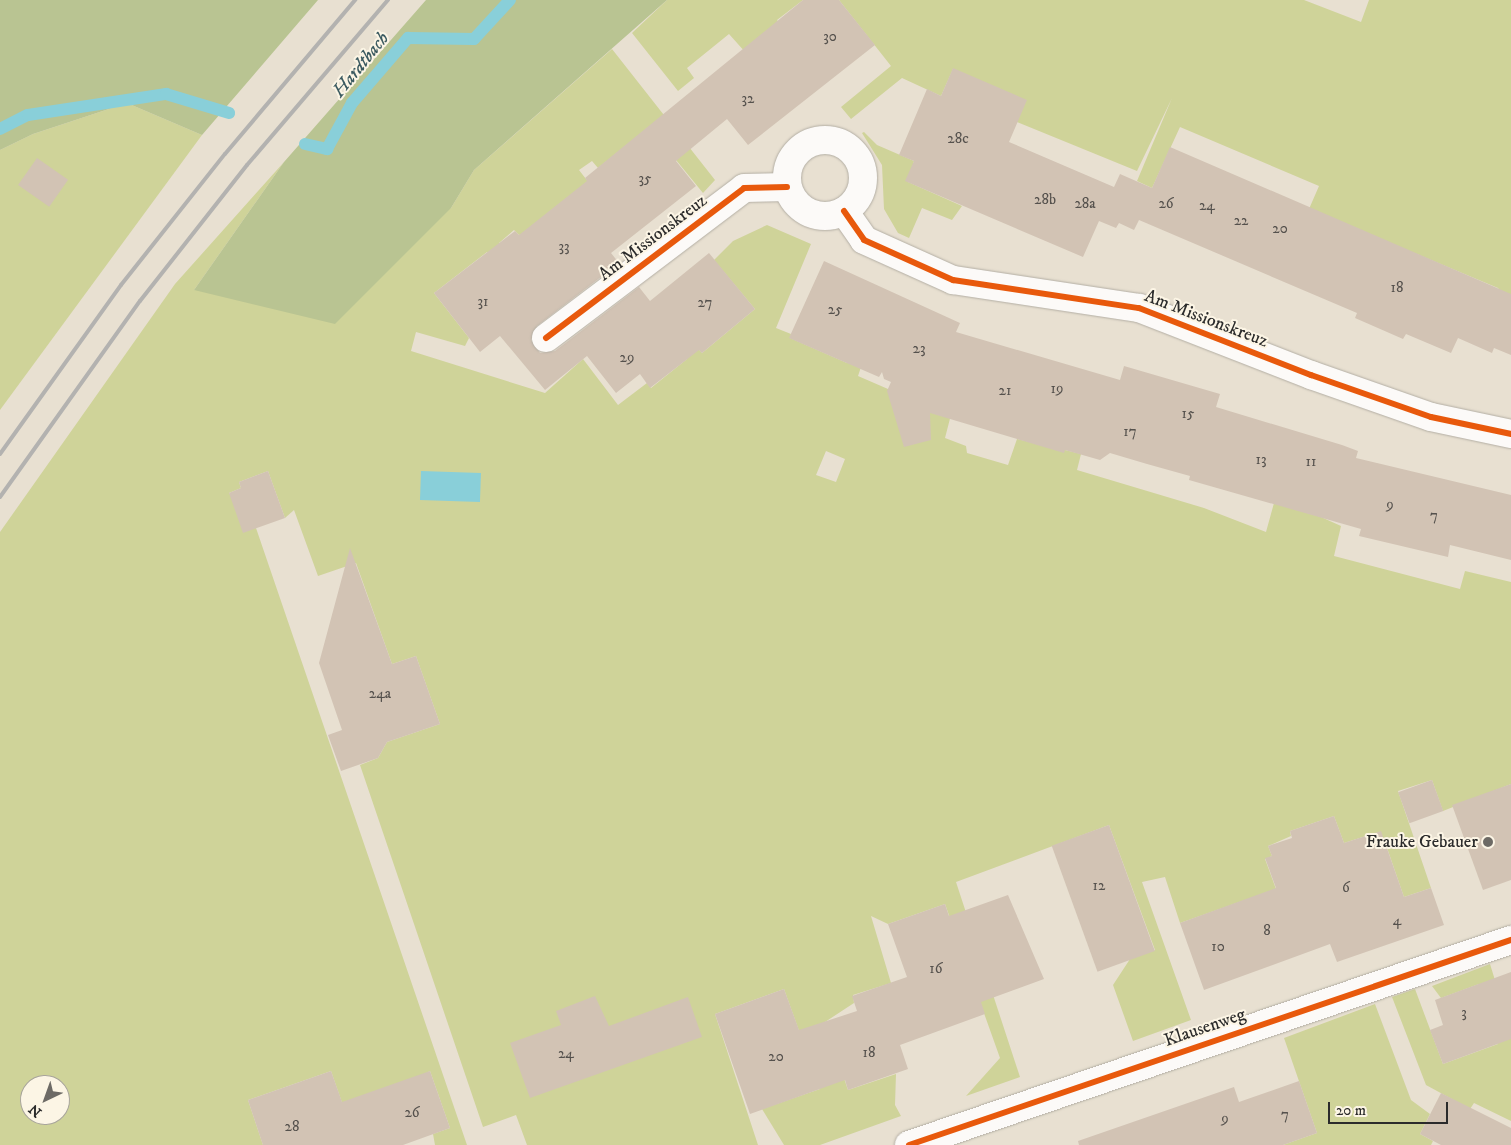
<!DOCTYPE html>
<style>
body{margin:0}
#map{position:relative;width:1511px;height:1145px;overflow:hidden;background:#e8e0d1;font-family:"IM FELL DW Pica",serif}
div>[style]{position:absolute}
.green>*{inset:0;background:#cfd399}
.forest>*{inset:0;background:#b9c492}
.water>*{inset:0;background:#89cfd9;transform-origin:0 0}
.stream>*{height:12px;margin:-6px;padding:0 6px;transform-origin:6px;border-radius:6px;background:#89cfd9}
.building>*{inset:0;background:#d2c3b4;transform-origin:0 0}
.roads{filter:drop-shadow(0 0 1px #b3aea4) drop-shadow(0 0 1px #b3aea4)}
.minor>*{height:28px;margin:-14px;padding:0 14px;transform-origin:14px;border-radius:14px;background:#fcfaf8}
.minor>.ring{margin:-14px;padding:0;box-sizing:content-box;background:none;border:28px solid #fcfaf8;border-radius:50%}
.rail>*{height:4px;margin:-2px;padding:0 2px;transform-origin:2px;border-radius:2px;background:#b3b2b0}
.cycleway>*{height:6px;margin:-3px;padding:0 3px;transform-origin:3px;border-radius:3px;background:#e8590c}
.dots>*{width:14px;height:14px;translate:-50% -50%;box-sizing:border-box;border:2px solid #fcf5e5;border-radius:50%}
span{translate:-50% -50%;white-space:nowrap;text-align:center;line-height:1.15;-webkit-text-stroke:4px #fcf5e5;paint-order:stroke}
.number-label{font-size:15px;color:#55514d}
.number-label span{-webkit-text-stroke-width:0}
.street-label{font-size:18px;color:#2b2b2b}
.poi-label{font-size:18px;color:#2b2b2b}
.right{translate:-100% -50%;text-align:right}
.water-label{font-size:19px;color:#3b5a60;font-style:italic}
.north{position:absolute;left:20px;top:1075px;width:50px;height:50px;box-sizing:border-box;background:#fcf5e5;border:1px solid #a8a49b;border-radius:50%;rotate:222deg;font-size:14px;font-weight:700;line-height:20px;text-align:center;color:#2b2b2b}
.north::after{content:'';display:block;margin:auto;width:18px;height:22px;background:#6d6a65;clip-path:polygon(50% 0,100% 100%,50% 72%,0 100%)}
.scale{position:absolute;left:1328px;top:1102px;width:120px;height:22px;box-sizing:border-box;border:2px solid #2b2b2b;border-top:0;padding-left:6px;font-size:15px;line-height:18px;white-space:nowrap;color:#2b2b2b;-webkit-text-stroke:4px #fcf5e5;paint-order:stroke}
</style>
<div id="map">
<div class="green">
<div style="clip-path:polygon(667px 0,803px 0,777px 20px,782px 26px,746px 53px,729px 34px,687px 68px,694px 78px,678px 91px,632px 33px)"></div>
<div style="clip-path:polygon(839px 0,1304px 0,1361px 22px,1369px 0,1511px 0,1511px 308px,1498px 288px,1309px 209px,1319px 186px,1180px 127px,1152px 188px,1137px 181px,1172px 98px,1137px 171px,1017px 122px,953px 69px,941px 96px,902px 78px,851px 119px,841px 107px,891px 66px)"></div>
<div style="clip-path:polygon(evenodd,612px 49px,715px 180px,703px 193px,649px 127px,598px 168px,592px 161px,579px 170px,613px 214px,519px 235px,514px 230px,499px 243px,531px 284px,487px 252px,434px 293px,469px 338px,465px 346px,416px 332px,411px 351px,545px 393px,583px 359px,618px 405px,647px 383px,651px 388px,687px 359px,687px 335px,702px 353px,755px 309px,714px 260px,733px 241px,767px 225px,811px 244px,776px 328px,791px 334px,790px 338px,847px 363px,862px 364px,858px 376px,888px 389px,954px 403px,945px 438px,966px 446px,967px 453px,1008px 465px,1017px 439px,1065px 450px,1081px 454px,1077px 470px,1204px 508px,1266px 532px,1274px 503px,1321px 517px,1341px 526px,1334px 556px,1460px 589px,1465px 571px,1511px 582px,1511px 784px,1443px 811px,1432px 780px,1398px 791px,1431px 888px,1404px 897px,1386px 845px,1369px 835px,1344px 843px,1334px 816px,1290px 831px,1291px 836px,1268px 846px,1272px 856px,1265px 859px,1276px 889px,1180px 923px,1165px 877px,1142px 882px,1191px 1020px,1133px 1041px,1113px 985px,1130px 959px,1155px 950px,1109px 825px,956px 882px,1020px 1077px,966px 1096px,1000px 1058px,945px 904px,888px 924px,871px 916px,891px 983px,853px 995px,854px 1003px,825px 1022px,848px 1090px,896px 1074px,895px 1105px,901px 1116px,820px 1145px,784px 1145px,762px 1109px,820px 1089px,784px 989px,715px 1014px,758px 1145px,527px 1145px,516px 1115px,483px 1127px,360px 765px,378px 758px,387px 742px,440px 724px,416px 656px,392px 664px,356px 563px,318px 576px,294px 510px,285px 518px,268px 471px,239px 482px,241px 488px,229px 493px,256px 528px,467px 1145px,435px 1145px,433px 1134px,450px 1128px,430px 1071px,347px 1117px,331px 1071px,248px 1100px,263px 1145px,0 1145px,0 532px,175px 284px,284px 162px,194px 290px,451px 208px,474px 170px,612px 49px,826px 451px,845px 459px,836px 482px,816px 475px,826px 451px,612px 49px,30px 1085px,60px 1085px,60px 1115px,30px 1115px,30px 1085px)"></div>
<div style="clip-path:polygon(127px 103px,202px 135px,0 410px,0 150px,33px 134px)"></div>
<div style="clip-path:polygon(864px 132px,877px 145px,914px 161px,908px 182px,962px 206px,952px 220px,922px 208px,909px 238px,898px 233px,884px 209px,882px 165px,862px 133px)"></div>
<div style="clip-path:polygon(1490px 964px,1511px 1032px,1511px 1121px,1474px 1103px,1470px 1109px,1426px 1085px,1392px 997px,1415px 989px,1443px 1064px,1498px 1044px,1479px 984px,1441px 998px,1432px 986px)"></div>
<div style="clip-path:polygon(1375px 1004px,1411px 1100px,1430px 1114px,1420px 1134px,1433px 1141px,1431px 1145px,1283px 1145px,1317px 1133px,1284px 1038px)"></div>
</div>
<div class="forest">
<div style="clip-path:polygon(0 0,318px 0,202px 135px,127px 103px,33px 134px,0 150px)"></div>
<div style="clip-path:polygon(426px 0,667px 0,474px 170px,451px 208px,335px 324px,194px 290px,284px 162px)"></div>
</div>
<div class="water">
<div style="left:421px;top:471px;width:60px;height:29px;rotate:2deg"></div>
</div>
<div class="stream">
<div style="left:0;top:129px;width:31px;rotate:-27deg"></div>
<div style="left:28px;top:115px;width:140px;rotate:-8.7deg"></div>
<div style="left:166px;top:94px;width:66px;rotate:16.8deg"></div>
<div style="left:305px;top:144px;width:23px;rotate:13deg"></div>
<div style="left:327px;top:149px;width:52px;rotate:-61.5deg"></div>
<div style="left:352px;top:103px;width:86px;rotate:-49.3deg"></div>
<div style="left:408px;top:38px;width:66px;rotate:0.9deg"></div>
<div style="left:474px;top:39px;width:53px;rotate:-47.3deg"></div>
</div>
<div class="building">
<div style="clip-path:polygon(803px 0,839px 0,875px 45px,748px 145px,727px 119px,676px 161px,696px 186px,611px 253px,619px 263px,537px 326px,531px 340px,540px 353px,555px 351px,639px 287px,650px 301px,709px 253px,755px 309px,702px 353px,699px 350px,650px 388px,640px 374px,616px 393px,587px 356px,545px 390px,500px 336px,480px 352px,434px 293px,515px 231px,519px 235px,587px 181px,585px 178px)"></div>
<div style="clip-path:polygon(953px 68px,1027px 100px,1009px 142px,1114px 187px,1120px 174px,1152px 188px,1170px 147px,1511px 294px,1511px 355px,1494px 348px,1492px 353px,1458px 338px,1451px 353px,1406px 334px,1403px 339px,1355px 318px,1357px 313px,1139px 220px,1134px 230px,1119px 223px,1116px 228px,1099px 221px,1083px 257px,905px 181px,914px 161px,899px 155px,927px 89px,941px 96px)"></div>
<div style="left:37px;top:158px;width:38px;height:33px;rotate:35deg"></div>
<div style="clip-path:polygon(824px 261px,960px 323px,956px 332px,1120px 380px,1124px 366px,1220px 394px,1216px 407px,1342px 445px,1358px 451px,1356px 458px,1511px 495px,1511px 560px,1450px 545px,1448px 557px,1359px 536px,1361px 529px,1189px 480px,1190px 476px,1147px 464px,1110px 453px,1100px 460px,1065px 450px,1064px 453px,930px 413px,931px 440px,904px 447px,887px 391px,891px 382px,884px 379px,882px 372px,879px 377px,789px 338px)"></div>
<div style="clip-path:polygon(268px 471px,285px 518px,243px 533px,229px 493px,241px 488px,239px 482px)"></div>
<div style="clip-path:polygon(350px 548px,392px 664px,416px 656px,440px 724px,387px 742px,378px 758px,341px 771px,328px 735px,342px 730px,319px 663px)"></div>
<div style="left:1432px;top:780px;width:33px;height:36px;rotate:70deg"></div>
<div style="clip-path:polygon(1511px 784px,1511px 880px,1483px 890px,1452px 805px)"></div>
<div style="clip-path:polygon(1334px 816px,1344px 843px,1381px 831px,1404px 897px,1431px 888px,1444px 925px,1337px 962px,1330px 944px,1204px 990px,1180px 923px,1276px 888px,1265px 858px,1272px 856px,1268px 846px,1292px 838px,1290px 831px)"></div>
<div style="left:1109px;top:825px;width:134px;height:61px;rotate:70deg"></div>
<div style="clip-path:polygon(1008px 895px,1044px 979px,981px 1002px,985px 1014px,900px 1045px,908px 1069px,848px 1090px,845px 1080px,750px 1114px,715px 1014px,784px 989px,799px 1030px,857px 1011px,852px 996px,907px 977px,888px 924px,945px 904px,949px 916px)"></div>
<div style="clip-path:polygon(1511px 972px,1511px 1039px,1443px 1064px,1430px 1030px,1443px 1025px,1435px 1000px)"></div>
<div style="clip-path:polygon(595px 996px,609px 1026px,688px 997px,702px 1037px,530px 1098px,510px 1043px,561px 1025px,556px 1011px)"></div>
<div style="clip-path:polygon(331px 1071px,342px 1102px,430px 1071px,450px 1128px,403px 1145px,263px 1145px,248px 1100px)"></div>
<div style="clip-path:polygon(1299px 1081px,1317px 1133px,1283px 1145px,1079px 1145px,1078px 1141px,1234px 1087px,1239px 1102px)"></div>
<div style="clip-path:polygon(1441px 1093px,1511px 1128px,1511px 1145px,1441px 1145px,1420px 1134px)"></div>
</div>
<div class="roads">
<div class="minor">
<div class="ring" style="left:787px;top:140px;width:48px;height:48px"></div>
<div style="left:844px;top:211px;width:35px;rotate:55deg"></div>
<div style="left:864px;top:240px;width:98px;rotate:24.2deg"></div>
<div style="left:953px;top:280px;width:188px;rotate:8.6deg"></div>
<div style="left:1139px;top:308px;width:185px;rotate:21.3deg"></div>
<div style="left:1311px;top:375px;width:127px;rotate:19.3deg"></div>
<div style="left:1431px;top:417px;width:82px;rotate:12deg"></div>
<div style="left:546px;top:338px;width:248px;rotate:-37.1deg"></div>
<div style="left:744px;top:188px;width:43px;rotate:-1.3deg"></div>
<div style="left:909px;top:1145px;width:636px;rotate:-18.81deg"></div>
</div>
</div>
<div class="rail">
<div style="left:0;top:454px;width:208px;rotate:-54.4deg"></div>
<div style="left:121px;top:285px;width:167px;rotate:-51.6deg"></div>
<div style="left:225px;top:154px;width:202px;rotate:-49.8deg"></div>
<div style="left:0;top:497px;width:241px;rotate:-54.5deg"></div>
<div style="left:140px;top:301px;width:173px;rotate:-51.8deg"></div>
<div style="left:247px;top:165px;width:217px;rotate:-49.5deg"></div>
</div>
<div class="cycleway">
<div style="left:844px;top:211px;width:35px;rotate:55deg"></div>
<div style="left:864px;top:240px;width:98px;rotate:24.2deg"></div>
<div style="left:953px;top:280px;width:188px;rotate:8.6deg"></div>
<div style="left:1139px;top:308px;width:185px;rotate:21.3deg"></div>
<div style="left:1311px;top:375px;width:127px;rotate:19.3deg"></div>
<div style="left:1431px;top:417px;width:82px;rotate:12deg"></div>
<div style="left:546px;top:338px;width:248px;rotate:-37.1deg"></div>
<div style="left:744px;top:188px;width:43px;rotate:-1.3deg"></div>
<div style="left:909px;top:1145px;width:636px;rotate:-18.81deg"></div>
</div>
<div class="dots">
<div style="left:1488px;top:842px;background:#6d6a65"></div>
</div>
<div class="number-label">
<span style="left:830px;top:37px">30</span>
<span style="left:748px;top:99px">32</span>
<span style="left:958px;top:139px">28c</span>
<span style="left:645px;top:179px">35</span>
<span style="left:1045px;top:200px">28b</span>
<span style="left:1085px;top:204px">28a</span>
<span style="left:1166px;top:204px">26</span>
<span style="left:1207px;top:206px">24</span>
<span style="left:1241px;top:221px">22</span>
<span style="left:1280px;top:229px">20</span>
<span style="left:564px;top:247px">33</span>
<span style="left:1397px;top:288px">18</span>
<span style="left:483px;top:302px">31</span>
<span style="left:705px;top:303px">27</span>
<span style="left:835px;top:310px">25</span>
<span style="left:919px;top:349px">23</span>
<span style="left:627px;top:358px">29</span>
<span style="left:1057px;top:389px">19</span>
<span style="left:1005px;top:391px">21</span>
<span style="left:1188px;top:414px">15</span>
<span style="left:1130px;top:432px">17</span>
<span style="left:1261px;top:460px">13</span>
<span style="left:1311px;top:462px">11</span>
<span style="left:1390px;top:505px">9</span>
<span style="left:1434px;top:516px">7</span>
<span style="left:380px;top:694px">24a</span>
<span style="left:1099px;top:886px">12</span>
<span style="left:1346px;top:888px">6</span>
<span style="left:1397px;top:921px">4</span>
<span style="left:1267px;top:931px">8</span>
<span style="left:1218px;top:947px">10</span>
<span style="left:936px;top:969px">16</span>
<span style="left:1464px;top:1013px">3</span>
<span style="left:869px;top:1053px">18</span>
<span style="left:566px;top:1054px">24</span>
<span style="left:776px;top:1057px">20</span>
<span style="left:412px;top:1113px">26</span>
<span style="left:1285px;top:1115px">7</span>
<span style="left:1225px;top:1119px">9</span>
<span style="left:292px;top:1127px">28</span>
</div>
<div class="street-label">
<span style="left:653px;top:238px;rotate:-37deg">Am Missionskreuz</span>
<span style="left:1206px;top:319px;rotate:21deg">Am Missionskreuz</span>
<span style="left:1205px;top:1028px;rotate:-19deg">Klausenweg</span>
</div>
<div class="poi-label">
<span class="right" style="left:1478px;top:842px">Frauke Gebauer</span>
</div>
<div class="water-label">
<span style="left:361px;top:65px;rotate:-51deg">Hardtbach</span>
</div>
<div class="north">N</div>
<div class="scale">20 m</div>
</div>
